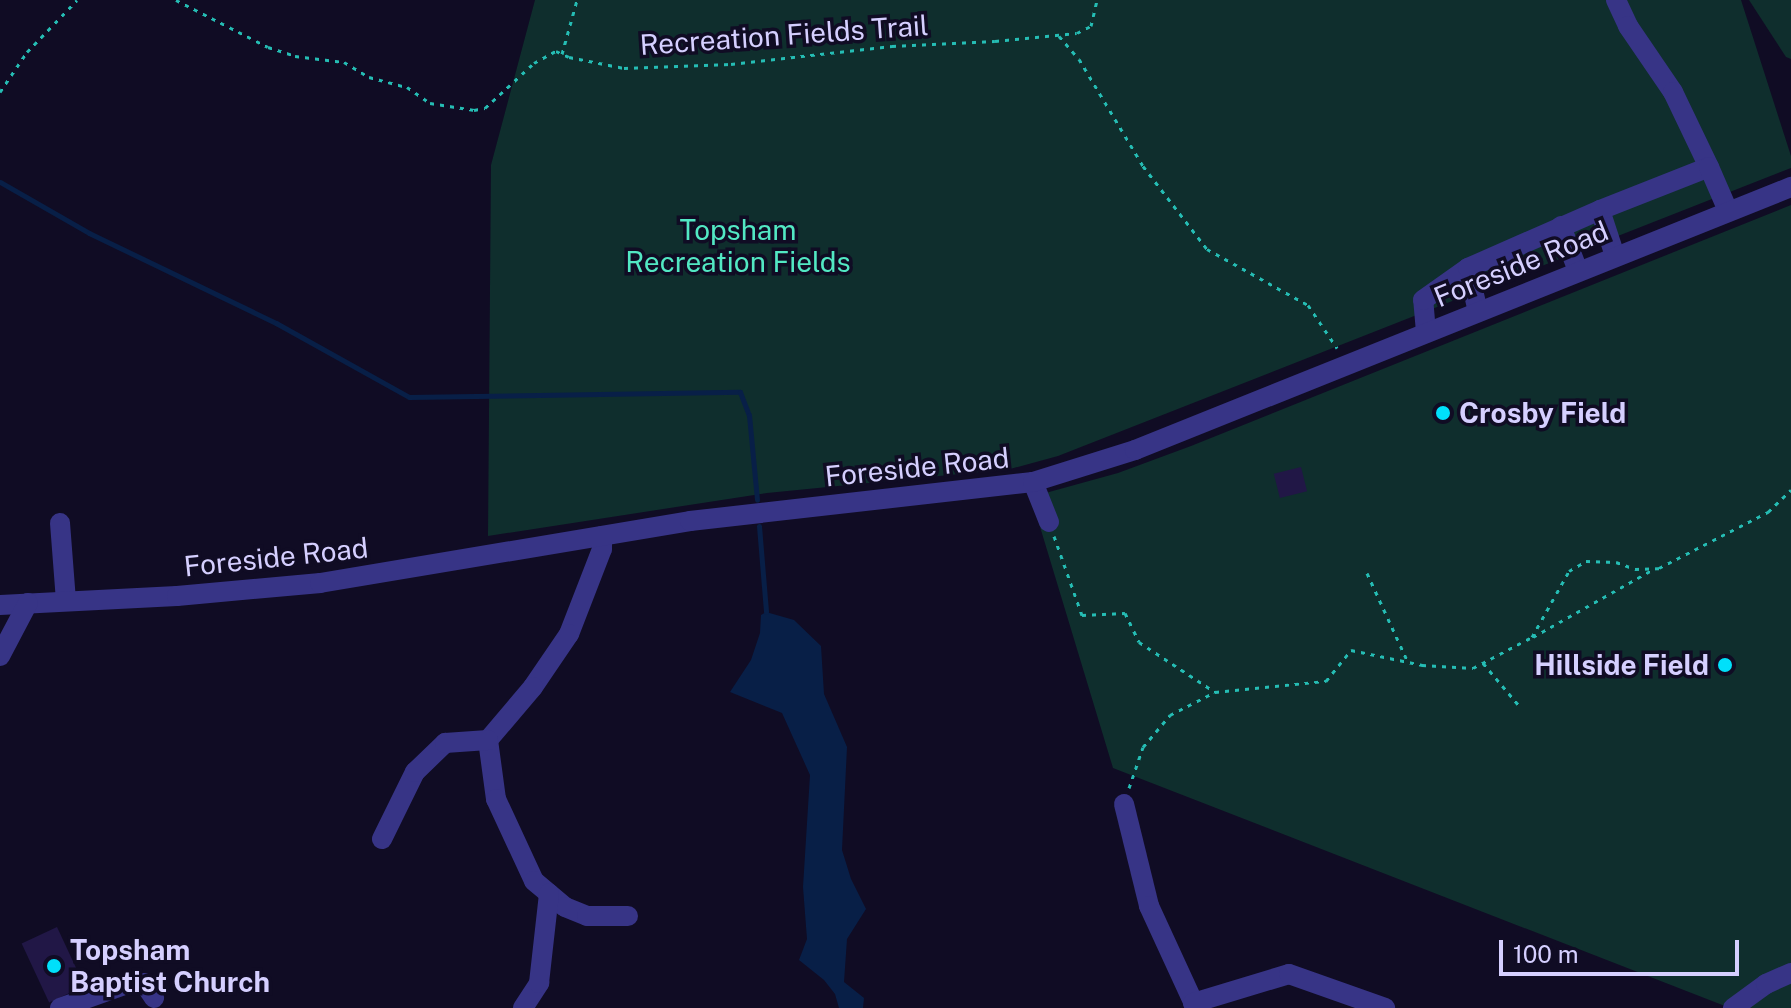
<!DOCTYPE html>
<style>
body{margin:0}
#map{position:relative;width:1791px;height:1008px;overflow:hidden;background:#100c24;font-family:"Public Sans",sans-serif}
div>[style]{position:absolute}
.green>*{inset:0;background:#0f2e2d}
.water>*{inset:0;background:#081f47}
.stream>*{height:5px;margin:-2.5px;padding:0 2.5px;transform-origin:2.5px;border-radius:2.5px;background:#081f47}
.building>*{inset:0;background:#211746;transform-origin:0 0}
.path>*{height:3px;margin-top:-1.5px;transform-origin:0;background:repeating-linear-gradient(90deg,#25bdb4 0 4px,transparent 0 10px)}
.minor>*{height:20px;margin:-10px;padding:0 10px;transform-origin:10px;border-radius:10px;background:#373486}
.dots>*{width:22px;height:22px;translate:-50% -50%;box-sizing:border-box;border:4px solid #100c24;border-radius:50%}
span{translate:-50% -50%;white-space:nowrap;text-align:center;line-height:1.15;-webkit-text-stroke:7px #100c24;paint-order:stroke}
.street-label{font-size:28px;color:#d5cfff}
.park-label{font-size:28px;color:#52e8c3}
.poi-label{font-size:28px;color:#d5cfff;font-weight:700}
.left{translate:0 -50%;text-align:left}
.right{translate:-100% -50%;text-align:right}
.scale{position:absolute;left:1499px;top:940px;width:240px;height:36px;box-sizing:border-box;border:4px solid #d5cfff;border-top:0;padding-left:10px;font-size:24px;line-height:28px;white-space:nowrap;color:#d5cfff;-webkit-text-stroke:6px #100c24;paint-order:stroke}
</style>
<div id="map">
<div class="green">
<div style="clip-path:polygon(535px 0,1741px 0,1791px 156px,1791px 168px,1058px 456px,1010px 469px,767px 493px,488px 536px,491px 165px)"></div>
<div style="clip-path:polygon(1749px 0,1791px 0,1791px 59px,1786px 57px)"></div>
<div style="clip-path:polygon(1791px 205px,1791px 1008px,1730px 1008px,1113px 768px,1031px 497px,1118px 473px,1191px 446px)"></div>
</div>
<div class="water">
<div style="clip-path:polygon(766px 612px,794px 620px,821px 646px,824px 694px,847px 747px,842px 850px,851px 879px,866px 909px,847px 939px,844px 982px,864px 998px,863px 1008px,839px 1008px,835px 994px,824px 980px,799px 960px,807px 939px,803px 887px,810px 775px,782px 713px,730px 692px,751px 660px,760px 633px,761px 615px)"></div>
</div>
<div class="stream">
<div style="left:0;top:182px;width:103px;rotate:29.8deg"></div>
<div style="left:89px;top:233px;width:208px;rotate:25.7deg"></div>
<div style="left:276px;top:323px;width:152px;rotate:29.1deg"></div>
<div style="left:409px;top:397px;width:331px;rotate:-0.9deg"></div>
<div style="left:740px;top:392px;width:25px;rotate:69deg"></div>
<div style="left:749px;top:415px;width:85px;rotate:84.6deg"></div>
<div style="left:759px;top:526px;width:86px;rotate:85.3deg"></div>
</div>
<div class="building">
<div style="left:1301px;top:467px;width:25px;height:28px;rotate:76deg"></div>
<div style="left:57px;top:927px;width:65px;height:39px;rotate:65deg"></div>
</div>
<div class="path">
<div style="left:176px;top:0;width:103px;rotate:27.1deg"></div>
<div style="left:268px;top:47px;width:28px;rotate:18deg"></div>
<div style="left:295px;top:56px;width:49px;rotate:7deg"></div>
<div style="left:344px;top:62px;width:29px;rotate:31deg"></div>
<div style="left:369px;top:77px;width:39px;rotate:15deg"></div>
<div style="left:407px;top:87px;width:28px;rotate:35deg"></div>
<div style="left:430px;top:103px;width:45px;rotate:9deg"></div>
<div style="left:474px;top:110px;width:11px;rotate:-10deg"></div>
<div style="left:485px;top:108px;width:67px;rotate:-42.6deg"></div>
<div style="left:534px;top:63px;width:25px;rotate:-29deg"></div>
<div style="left:556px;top:51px;width:14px;rotate:25deg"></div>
<div style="left:569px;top:57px;width:56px;rotate:11.3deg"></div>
<div style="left:624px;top:68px;width:107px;rotate:-2.1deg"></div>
<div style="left:731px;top:64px;width:162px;rotate:-6.4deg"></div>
<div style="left:892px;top:46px;width:103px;rotate:-2.8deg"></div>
<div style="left:995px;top:41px;width:82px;rotate:-5.6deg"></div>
<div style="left:1077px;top:33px;width:16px;rotate:-27deg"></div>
<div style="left:1091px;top:26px;width:27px;rotate:-77deg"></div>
<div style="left:1059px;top:36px;width:30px;rotate:49deg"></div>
<div style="left:1079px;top:59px;width:125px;rotate:59.1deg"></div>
<div style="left:1143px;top:166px;width:105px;rotate:52.4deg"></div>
<div style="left:1207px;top:249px;width:115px;rotate:29deg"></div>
<div style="left:1308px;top:305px;width:52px;rotate:56deg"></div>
<div style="left:562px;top:54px;width:56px;rotate:-74.5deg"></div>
<div style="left:0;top:92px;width:48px;rotate:-56deg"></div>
<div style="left:27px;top:52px;width:72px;rotate:-46.1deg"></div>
<div style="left:1054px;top:536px;width:84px;rotate:70.5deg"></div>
<div style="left:1082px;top:615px;width:43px;rotate:-2.7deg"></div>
<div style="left:1125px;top:613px;width:32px;rotate:64deg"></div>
<div style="left:1139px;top:642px;width:91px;rotate:33.3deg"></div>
<div style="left:1215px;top:692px;width:112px;rotate:-5.7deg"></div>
<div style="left:1326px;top:681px;width:40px;rotate:-51deg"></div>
<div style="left:1351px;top:650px;width:73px;rotate:11.9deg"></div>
<div style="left:1422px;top:665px;width:51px;rotate:3.4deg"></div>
<div style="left:1473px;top:668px;width:67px;rotate:-27.7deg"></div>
<div style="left:1532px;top:637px;width:76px;rotate:-60.7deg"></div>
<div style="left:1569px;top:571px;width:20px;rotate:-30deg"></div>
<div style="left:1586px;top:561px;width:30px;rotate:2deg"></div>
<div style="left:1616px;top:562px;width:20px;rotate:20deg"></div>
<div style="left:1635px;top:569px;width:24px;rotate:-2deg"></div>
<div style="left:1659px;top:568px;width:123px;rotate:-27.2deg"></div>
<div style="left:1768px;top:512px;width:32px;rotate:-44deg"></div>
<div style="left:1367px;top:573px;width:98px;rotate:65.3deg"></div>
<div style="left:1533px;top:637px;width:137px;rotate:-29.4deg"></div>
<div style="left:1483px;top:663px;width:59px;rotate:49.8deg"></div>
<div style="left:1129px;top:788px;width:43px;rotate:-71.1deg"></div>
<div style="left:1143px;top:747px;width:42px;rotate:-49.8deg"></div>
<div style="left:1170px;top:715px;width:51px;rotate:-27.1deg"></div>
</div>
<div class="minor">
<div style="left:1616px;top:0;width:29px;rotate:65deg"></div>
<div style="left:1628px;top:26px;width:80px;rotate:55.7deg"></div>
<div style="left:1673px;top:92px;width:83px;rotate:64.4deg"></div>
<div style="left:1600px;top:210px;width:48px;rotate:71.9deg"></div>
<div style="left:1561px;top:226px;width:48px;rotate:69.3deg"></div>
<div style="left:1468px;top:268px;width:45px;rotate:77.2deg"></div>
<div style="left:1426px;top:332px;width:32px;rotate:-95deg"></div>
<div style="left:1423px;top:300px;width:55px;rotate:-35.4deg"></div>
<div style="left:1468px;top:268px;width:144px;rotate:-23.7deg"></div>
<div style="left:1600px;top:210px;width:117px;rotate:-21.5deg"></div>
<div style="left:1709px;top:167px;width:48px;rotate:66.6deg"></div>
<div style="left:1033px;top:482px;width:43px;rotate:68.2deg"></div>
<div style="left:60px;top:523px;width:78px;rotate:85.6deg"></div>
<div style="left:602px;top:536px;width:13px;rotate:90deg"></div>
<div style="left:602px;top:549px;width:91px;rotate:111.2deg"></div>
<div style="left:569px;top:634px;width:64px;rotate:124.2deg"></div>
<div style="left:533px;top:687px;width:70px;rotate:130.3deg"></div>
<div style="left:488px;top:740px;width:60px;rotate:82.3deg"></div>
<div style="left:496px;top:799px;width:90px;rotate:65.1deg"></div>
<div style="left:534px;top:881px;width:40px;rotate:40deg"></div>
<div style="left:565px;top:907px;width:24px;rotate:22deg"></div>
<div style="left:587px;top:916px;width:41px"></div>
<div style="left:0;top:605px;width:177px;rotate:-2.9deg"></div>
<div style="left:177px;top:596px;width:144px;rotate:-5.2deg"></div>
<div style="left:320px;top:583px;width:375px;rotate:-9.5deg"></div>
<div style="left:690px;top:521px;width:345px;rotate:-6.5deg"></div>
<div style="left:1033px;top:482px;width:107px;rotate:-17.4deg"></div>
<div style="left:1135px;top:450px;width:707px;rotate:-21.85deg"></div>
<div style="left:0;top:656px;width:60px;rotate:-62.2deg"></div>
<div style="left:1124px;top:804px;width:105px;rotate:76.2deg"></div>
<div style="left:1149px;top:906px;width:112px;rotate:65.3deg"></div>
<div style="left:382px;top:839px;width:75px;rotate:-63.8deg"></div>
<div style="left:415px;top:772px;width:42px;rotate:-44deg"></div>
<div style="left:445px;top:743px;width:43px;rotate:-4deg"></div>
<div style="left:1193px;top:1003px;width:100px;rotate:-16.8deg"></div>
<div style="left:1289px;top:974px;width:102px;rotate:19.5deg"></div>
<div style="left:60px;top:1008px;width:74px;rotate:-19.7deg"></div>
<div style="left:130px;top:983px;width:14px"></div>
<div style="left:144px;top:983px;width:18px;rotate:56deg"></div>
<div style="left:523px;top:1008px;width:30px;rotate:-57deg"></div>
<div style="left:539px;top:983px;width:90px;rotate:-83.6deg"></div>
<div style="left:1733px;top:1008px;width:41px;rotate:-36deg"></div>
<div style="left:1766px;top:984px;width:27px;rotate:-24deg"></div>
</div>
<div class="dots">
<div style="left:1443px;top:413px;background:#00e0fa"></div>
<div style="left:1725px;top:665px;background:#00e0fa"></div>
<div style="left:54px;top:966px;background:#00e0fa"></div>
</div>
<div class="street-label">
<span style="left:784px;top:35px;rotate:-4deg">Recreation Fields Trail</span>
<span style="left:1521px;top:264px;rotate:-22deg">Foreside Road</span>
<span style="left:917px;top:467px;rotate:-6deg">Foreside Road</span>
<span style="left:276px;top:557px;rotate:-6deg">Foreside Road</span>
</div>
<div class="park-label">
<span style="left:738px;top:246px">Topsham<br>Recreation Fields</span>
</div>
<div class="poi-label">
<span class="left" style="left:1459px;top:413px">Crosby Field</span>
<span class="right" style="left:1709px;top:665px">Hillside Field</span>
<span class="left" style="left:70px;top:966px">Topsham<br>Baptist Church</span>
</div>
<div class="scale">100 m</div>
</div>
